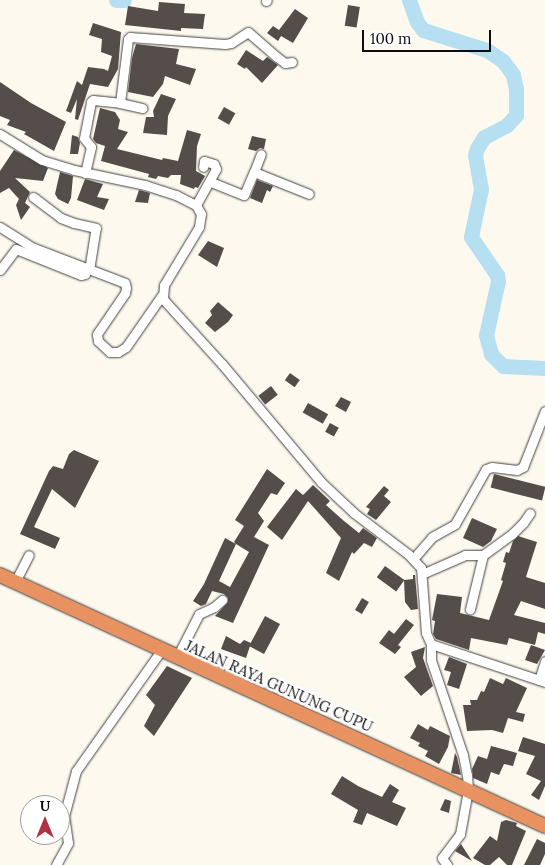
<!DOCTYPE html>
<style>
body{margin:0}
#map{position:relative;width:545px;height:865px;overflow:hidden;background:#fef9ee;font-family:Lora,serif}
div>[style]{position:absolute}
.river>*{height:15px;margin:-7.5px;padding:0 7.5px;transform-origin:7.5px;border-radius:7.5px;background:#b6e0f1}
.building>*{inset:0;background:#544d4a;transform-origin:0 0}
.roads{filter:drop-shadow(0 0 1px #404040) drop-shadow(0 0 1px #404040)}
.minor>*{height:9px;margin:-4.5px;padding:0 4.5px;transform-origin:4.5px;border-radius:4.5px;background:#fff}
.highway>*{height:14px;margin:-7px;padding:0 7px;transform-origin:7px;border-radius:7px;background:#e89261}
span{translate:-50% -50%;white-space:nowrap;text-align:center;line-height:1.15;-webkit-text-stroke:5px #fff;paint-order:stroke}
.street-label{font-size:15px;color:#0d0d0d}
.north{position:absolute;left:20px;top:795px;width:50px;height:50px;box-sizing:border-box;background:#fff;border:1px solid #9e9e9e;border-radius:50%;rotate:0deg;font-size:14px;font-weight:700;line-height:20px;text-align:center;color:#0d0d0d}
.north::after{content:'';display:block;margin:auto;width:18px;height:22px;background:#b13042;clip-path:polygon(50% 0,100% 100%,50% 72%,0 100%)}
.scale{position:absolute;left:362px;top:30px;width:129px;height:22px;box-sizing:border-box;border:2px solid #0d0d0d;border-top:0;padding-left:6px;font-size:15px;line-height:18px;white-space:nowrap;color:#0d0d0d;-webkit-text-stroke:4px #fff;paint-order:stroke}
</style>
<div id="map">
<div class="river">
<div style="left:116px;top:0;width:8px"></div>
<div style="left:409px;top:0;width:23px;rotate:70deg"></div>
<div style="left:417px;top:22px;width:10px;rotate:53deg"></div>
<div style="left:423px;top:30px;width:67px;rotate:17.4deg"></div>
<div style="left:487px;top:50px;width:19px;rotate:35deg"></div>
<div style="left:503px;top:61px;width:17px;rotate:54deg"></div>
<div style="left:513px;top:75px;width:14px;rotate:78deg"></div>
<div style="left:516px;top:89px;width:26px;rotate:90deg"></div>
<div style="left:516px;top:115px;width:13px;rotate:132deg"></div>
<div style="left:507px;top:125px;width:26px;rotate:152deg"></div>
<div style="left:484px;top:137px;width:13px;rotate:122deg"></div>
<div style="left:477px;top:148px;width:7px;rotate:106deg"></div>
<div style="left:475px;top:155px;width:35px;rotate:80deg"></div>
<div style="left:481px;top:189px;width:49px;rotate:101.8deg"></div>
<div style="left:471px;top:237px;width:46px;rotate:55.6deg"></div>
<div style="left:497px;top:275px;width:6px;rotate:81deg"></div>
<div style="left:498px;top:281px;width:55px;rotate:102.5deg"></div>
<div style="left:486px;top:335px;width:20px;rotate:75deg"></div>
<div style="left:491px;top:354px;width:17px;rotate:45deg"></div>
<div style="left:503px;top:366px;width:42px;rotate:2.7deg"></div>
</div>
<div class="building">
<div style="clip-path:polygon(159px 2px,185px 4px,184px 13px,205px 14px,203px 29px,181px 28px,181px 31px,125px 25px,128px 6px,158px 11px)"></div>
<div style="left:348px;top:5px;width:12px;height:21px;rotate:9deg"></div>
<div style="clip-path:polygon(295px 9px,308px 18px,293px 43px,281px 36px,278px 41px,267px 33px,273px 26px,279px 30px)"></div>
<div style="clip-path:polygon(93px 23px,121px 32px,118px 69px,108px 87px,90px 84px,78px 120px,75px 119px,77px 99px,71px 113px,66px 111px,77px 81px,82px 85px,88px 67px,104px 69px,108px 71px,112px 56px,101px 52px,102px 39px,89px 35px)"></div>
<div style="clip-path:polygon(136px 44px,179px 49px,176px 64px,196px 69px,190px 85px,165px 76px,163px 84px,153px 97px,128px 92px,132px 58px)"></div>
<div style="clip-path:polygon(246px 50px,263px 61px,267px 57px,278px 65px,262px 83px,246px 67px,245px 69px,237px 64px)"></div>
<div style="clip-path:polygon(0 82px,31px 103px,66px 122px,54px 151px,24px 134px,26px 132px,7px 125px,10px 120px,0 116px)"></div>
<div style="clip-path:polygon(161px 94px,176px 99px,168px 116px,167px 135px,143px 133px,146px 117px,154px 117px,153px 111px)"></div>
<div style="left:224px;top:107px;width:13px;height:13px;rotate:29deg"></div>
<div style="clip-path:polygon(100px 108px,115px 112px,120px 120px,118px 129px,128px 132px,117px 149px,162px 160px,163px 158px,178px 161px,187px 130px,201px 134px,197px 146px,196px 171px,205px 176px,198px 188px,195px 187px,194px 189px,180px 184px,181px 175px,171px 175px,168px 178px,158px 176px,156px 179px,148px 177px,149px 174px,101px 161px,105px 146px,96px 143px,93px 139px)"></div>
<div style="clip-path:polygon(72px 135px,78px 137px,80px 143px,78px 154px,70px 154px)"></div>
<div style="clip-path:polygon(252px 136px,266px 139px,264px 149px,260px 148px,256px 151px,248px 149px)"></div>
<div style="clip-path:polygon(14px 150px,48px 168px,43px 181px,15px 178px,30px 192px,25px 203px,30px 207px,21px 220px,16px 205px,19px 199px,9px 188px,0 193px,0 171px)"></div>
<div style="clip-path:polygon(60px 172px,73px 176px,71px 198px,68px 204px,58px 199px,55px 194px)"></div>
<div style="clip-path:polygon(85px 179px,103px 184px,97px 197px,109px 199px,104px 210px,77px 200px)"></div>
<div style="clip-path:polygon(257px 180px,273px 186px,270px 192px,267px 190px,262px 203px,250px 198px)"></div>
<div style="clip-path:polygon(139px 190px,150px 193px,148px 203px,135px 202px)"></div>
<div style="clip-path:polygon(208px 241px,224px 248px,217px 267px,198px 255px)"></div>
<div style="clip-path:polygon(218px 302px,233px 315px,228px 322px,215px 332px,205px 323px,212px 315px,210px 311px)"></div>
<div style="left:290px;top:373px;width:12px;height:9px;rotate:35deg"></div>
<div style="left:271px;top:386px;width:11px;height:16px;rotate:52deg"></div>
<div style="clip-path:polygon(341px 397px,351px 402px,346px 412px,335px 406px)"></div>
<div style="left:308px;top:403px;width:23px;height:11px;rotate:29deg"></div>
<div style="left:330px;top:423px;width:10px;height:10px;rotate:29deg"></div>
<div style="clip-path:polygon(74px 450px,99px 461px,75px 508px,52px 489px,34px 527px,60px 538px,55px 549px,20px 534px,49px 471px,53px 466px,63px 469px,69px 454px)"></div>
<div style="clip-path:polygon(evenodd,267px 469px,285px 483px,277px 495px,271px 493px,258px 513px,264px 521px,254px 537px,269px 545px,233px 623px,215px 616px,228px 602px,228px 598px,224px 594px,212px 591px,206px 604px,201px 606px,193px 601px,204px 584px,225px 538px,236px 544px,234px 542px,244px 526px,235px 520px,267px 469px,236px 544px,249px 552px,230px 587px,219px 581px,236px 544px)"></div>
<div style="left:494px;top:474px;width:53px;height:14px;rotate:14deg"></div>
<div style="clip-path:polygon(313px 485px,330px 501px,326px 505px,344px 521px,359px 533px,363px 528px,377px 538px,372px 547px,364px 543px,354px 554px,352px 552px,339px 581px,326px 573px,341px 538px,308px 501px,282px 540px,267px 527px,296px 489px,303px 495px)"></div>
<div style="clip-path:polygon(384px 486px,389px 490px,384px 496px,391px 502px,376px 520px,367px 514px,370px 509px,366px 507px)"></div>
<div style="clip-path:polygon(472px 518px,497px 529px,491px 541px,483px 547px,463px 538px)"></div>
<div style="clip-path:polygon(518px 536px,537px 542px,526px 577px,545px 583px,545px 609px,521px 601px,514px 615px,545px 623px,545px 634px,538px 632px,535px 645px,509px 638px,507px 645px,471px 638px,469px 650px,436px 639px,433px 634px,435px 621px,432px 620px,437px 594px,462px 597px,460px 613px,489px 620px,503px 581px,501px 580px,506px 563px,503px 562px,506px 552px,509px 553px,513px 541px)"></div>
<div style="left:385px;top:566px;width:24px;height:14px;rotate:36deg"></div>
<div style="clip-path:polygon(413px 575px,415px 575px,418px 609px,411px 610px,405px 602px,404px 580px,413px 579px)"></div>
<div style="left:362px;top:598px;width:8px;height:14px;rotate:30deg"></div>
<div style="left:265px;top:616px;width:17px;height:34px;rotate:28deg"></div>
<div style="clip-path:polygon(406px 619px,414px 625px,398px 645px,401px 647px,395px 654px,379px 643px,389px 630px,394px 634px)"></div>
<div style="clip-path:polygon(226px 636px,240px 644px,244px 640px,251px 643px,246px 658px,221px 649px)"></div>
<div style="clip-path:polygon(531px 645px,545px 650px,537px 664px,525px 660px)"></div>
<div style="clip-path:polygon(425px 647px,423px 658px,433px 686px,421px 696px,404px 677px,416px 667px,411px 652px)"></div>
<div style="clip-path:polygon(449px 657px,467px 664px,459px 689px,447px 685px,451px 672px,444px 670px)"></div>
<div style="clip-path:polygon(167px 666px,192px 678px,154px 736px,144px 726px,155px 705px,146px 695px)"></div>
<div style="clip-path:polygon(490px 678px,503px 684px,506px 678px,527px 688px,516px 712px,525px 714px,523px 722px,508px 718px,503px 733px,492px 730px,467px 731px,463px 705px,471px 705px,470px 700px,477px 700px,481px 691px,484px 692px)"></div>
<div style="clip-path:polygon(418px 724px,428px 730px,430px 726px,450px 736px,448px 747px,439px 764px,425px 756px,428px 751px,418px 746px,420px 743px,410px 738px)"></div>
<div style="clip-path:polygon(523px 737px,545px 744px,545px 786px,539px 800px,531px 795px,541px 781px,526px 774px,535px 756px,518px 751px)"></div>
<div style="clip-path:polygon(491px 746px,517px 753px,513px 766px,504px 764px,499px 775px,491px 772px,487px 784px,473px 778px,472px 769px,478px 756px,487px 759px)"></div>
<div style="clip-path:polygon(455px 753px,457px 757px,461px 775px,451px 773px)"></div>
<div style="clip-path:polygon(342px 776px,358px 786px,382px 797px,390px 784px,399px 790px,392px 802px,406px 808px,397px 826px,367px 813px,362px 825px,353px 822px,358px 810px,331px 794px)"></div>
<div style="clip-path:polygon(445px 799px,451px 801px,449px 813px,440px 810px)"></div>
<div style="clip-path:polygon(506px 820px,517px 823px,516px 826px,526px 831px,512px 865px,507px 865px,499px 857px,490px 865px,485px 865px,473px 858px,490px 836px,497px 841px,501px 822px)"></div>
<div style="clip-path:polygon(537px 839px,545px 843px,545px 854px,540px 865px,524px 865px)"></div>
<div style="clip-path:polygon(461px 844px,472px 861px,455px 851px)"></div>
</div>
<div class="roads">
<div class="minor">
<div style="left:266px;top:1px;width:1px;rotate:-45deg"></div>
<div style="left:120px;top:103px;width:23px;rotate:13deg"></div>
<div style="left:0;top:134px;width:49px;rotate:31.8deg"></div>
<div style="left:42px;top:160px;width:34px;rotate:17deg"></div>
<div style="left:74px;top:170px;width:73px;rotate:11.9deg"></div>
<div style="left:145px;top:185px;width:33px;rotate:18deg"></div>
<div style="left:176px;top:195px;width:22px;rotate:27deg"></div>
<div style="left:196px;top:205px;width:10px;rotate:61deg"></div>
<div style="left:201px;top:214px;width:13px;rotate:99deg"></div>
<div style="left:199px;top:227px;width:68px;rotate:121.1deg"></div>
<div style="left:164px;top:285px;width:14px;rotate:94deg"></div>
<div style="left:163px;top:299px;width:88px;rotate:47.8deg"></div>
<div style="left:222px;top:364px;width:154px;rotate:50deg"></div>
<div style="left:321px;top:482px;width:45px;rotate:43.2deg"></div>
<div style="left:354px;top:513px;width:68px;rotate:37.2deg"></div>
<div style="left:408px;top:554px;width:19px;rotate:47deg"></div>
<div style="left:421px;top:568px;width:65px;rotate:85.6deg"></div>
<div style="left:426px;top:633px;width:12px;rotate:66deg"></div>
<div style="left:431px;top:644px;width:16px;rotate:90deg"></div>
<div style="left:431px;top:660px;width:100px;rotate:71.4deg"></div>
<div style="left:463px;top:755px;width:20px;rotate:79deg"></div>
<div style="left:467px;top:775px;width:15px;rotate:86deg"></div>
<div style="left:468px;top:790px;width:45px;rotate:100.3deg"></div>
<div style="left:460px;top:834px;width:30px;rotate:127deg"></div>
<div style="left:442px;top:858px;width:9px;rotate:54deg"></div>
<div style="left:254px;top:172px;width:19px;rotate:-69deg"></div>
<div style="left:85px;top:173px;width:27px;rotate:-77deg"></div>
<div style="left:91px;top:147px;width:11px;rotate:-128deg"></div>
<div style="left:84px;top:138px;width:37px;rotate:-79deg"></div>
<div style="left:91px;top:102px;width:3px;rotate:-45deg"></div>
<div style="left:93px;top:100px;width:27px;rotate:6deg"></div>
<div style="left:120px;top:103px;width:64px;rotate:-82.9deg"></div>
<div style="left:128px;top:39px;width:3px;rotate:-45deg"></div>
<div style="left:130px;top:37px;width:95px;rotate:4.2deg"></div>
<div style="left:225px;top:44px;width:6px;rotate:-9deg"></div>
<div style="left:231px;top:43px;width:20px;rotate:-33deg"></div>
<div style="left:248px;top:32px;width:38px;rotate:41deg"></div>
<div style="left:277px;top:57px;width:10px;rotate:37deg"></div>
<div style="left:285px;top:63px;width:7px;rotate:-8deg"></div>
<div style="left:211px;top:182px;width:35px;rotate:22deg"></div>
<div style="left:244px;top:195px;width:25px;rotate:-67deg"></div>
<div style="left:254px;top:172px;width:59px;rotate:21.8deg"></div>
<div style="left:196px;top:205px;width:41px;rotate:-60.9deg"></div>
<div style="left:216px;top:169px;width:5px;rotate:-112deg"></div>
<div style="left:214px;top:164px;width:10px;rotate:-163deg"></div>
<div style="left:204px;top:161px;width:6px;rotate:99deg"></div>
<div style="left:0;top:227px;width:40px;rotate:32deg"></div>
<div style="left:34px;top:248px;width:97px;rotate:21deg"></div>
<div style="left:125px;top:283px;width:5px;rotate:79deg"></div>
<div style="left:126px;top:288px;width:5px;rotate:101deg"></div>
<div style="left:125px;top:293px;width:50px;rotate:124.3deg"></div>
<div style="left:97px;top:334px;width:7px;rotate:82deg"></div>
<div style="left:98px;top:341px;width:16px;rotate:43deg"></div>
<div style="left:110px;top:352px;width:8px"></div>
<div style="left:118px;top:352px;width:9px;rotate:-32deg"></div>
<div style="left:126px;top:347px;width:63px;rotate:-55.3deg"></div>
<div style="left:0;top:270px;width:26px;rotate:-53deg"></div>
<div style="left:16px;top:249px;width:70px;rotate:21.8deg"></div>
<div style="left:81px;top:275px;width:4px;rotate:-14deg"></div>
<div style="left:85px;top:274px;width:11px;rotate:-63deg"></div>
<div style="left:90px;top:264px;width:36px;rotate:-81deg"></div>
<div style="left:96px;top:228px;width:23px;rotate:-167deg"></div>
<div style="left:74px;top:223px;width:14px;rotate:-159deg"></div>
<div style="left:61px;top:218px;width:35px;rotate:-143deg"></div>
<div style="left:483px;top:555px;width:36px;rotate:-36deg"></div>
<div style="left:512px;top:534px;width:16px;rotate:-45deg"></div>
<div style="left:523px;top:523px;width:12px;rotate:-55deg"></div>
<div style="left:413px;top:559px;width:29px;rotate:-49deg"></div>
<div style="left:432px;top:537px;width:26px;rotate:-29deg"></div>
<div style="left:455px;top:524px;width:63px;rotate:-60.6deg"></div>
<div style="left:486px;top:469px;width:6px;rotate:-18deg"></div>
<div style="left:492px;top:467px;width:25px;rotate:7deg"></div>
<div style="left:517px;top:470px;width:7px;rotate:-27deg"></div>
<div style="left:523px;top:467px;width:60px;rotate:-68.6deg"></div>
<div style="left:422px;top:574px;width:47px;rotate:-23.8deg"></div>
<div style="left:465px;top:555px;width:18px"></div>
<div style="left:483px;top:555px;width:56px;rotate:103.5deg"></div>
<div style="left:15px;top:582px;width:30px;rotate:-63deg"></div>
<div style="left:431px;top:644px;width:120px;rotate:18.4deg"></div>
<div style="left:177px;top:657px;width:48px;rotate:-62.9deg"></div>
<div style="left:199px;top:614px;width:17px;rotate:-25deg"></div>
<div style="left:214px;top:607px;width:11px;rotate:-41deg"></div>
<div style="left:539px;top:680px;width:20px;rotate:-72deg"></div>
<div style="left:56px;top:865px;width:25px;rotate:-61deg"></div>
<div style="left:68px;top:843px;width:27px;rotate:-98deg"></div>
<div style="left:64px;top:816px;width:47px;rotate:-75.1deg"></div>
<div style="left:76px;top:771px;width:149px;rotate:-54.8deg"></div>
</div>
<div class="highway">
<div style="left:0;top:575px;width:600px;rotate:24.73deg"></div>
</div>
</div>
<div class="street-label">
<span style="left:279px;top:686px;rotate:24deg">JALAN RAYA GUNUNG CUPU</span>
</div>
<div class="north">U</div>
<div class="scale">100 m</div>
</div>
